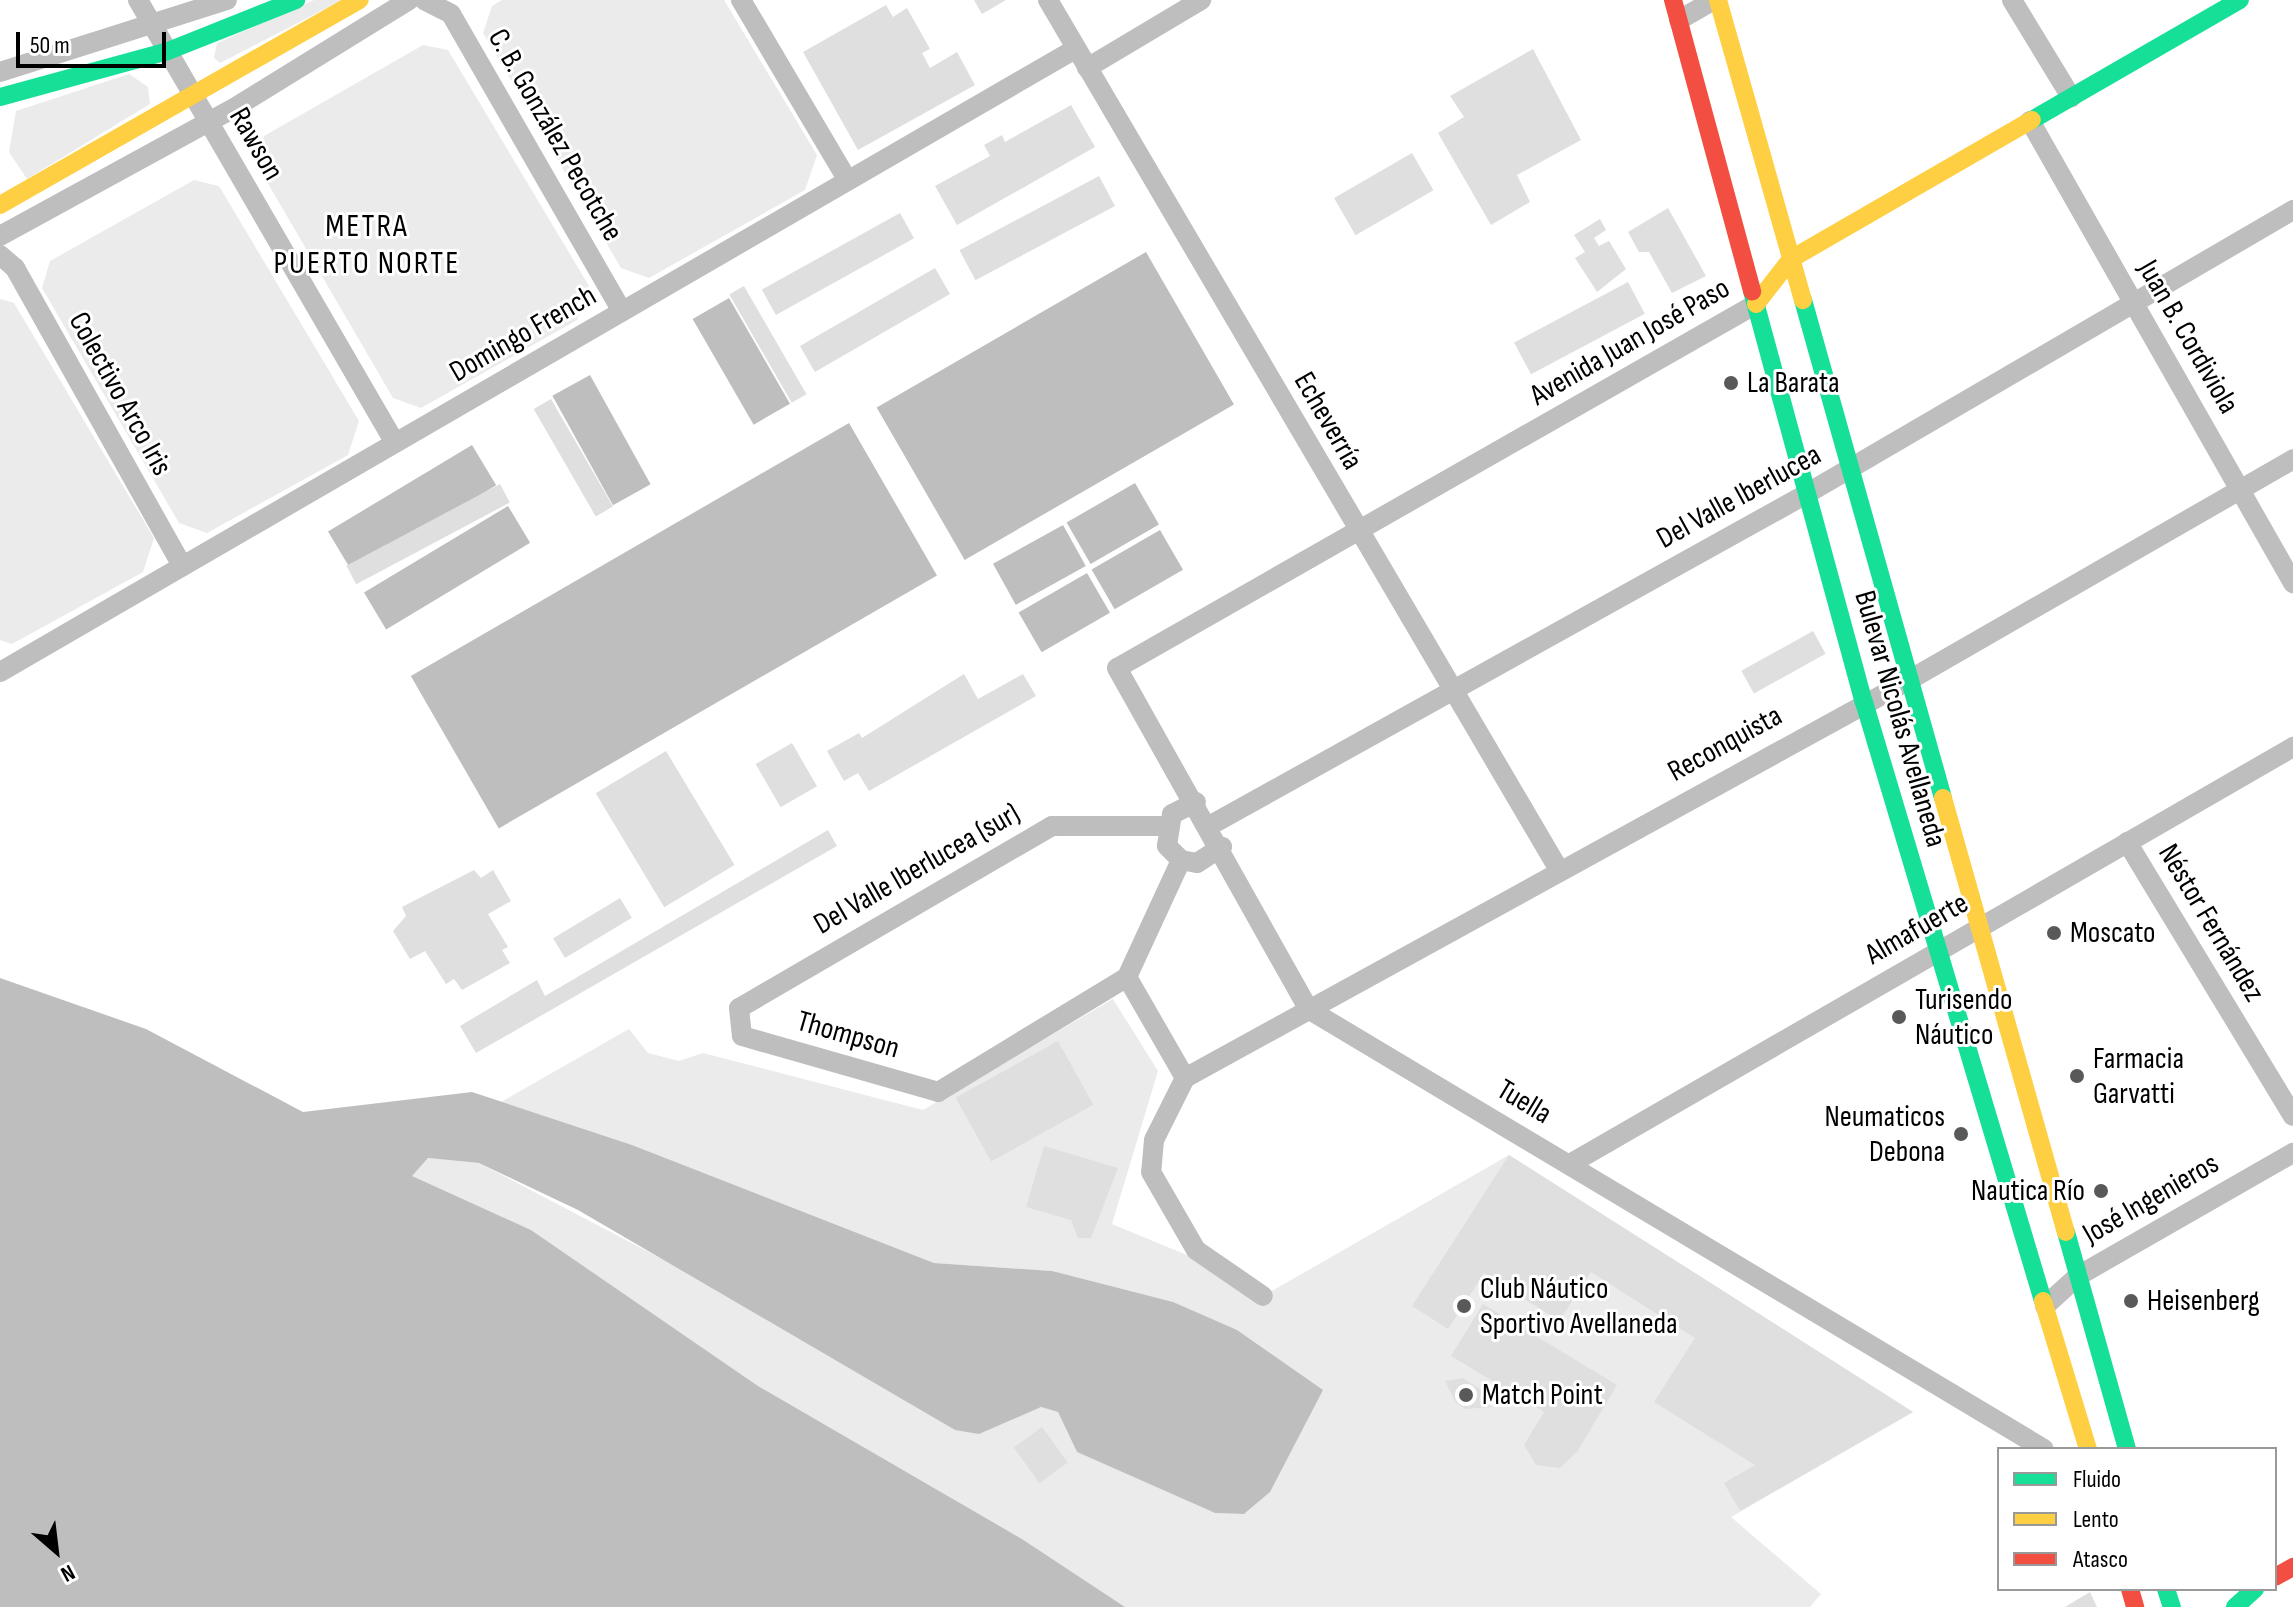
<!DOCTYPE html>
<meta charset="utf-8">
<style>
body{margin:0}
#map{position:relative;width:2293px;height:1607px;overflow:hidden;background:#fff;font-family:"Sofia Sans Condensed",sans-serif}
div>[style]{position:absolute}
.green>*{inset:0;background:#ebebeb}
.water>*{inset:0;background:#bebebe;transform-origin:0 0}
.building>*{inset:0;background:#dfdfdf;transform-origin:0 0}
.street>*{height:20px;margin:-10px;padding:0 10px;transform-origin:10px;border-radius:10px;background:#bebebe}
.fast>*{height:18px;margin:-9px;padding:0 9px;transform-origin:9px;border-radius:9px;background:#16e098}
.slow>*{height:18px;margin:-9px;padding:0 9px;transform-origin:9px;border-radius:9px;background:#ffcf43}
.jam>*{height:18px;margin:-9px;padding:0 9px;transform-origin:9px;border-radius:9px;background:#f24e42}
.dots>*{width:22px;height:22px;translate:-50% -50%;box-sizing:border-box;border:4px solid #fff;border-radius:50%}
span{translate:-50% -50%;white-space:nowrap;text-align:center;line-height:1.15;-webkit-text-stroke:6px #fff;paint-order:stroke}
.street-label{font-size:30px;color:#000}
.poi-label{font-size:30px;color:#000}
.left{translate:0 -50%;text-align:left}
.right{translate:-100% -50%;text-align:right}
.neighbourhood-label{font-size:32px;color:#000;letter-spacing:2px}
.legend{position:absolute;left:1997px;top:1447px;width:280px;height:144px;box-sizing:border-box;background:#fff;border:2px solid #999;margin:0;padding:10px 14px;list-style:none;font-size:24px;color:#000}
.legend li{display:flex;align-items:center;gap:16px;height:40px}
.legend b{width:40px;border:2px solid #999}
.north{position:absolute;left:16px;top:1511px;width:80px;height:80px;-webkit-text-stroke:6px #fff;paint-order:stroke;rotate:152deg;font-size:22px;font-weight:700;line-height:32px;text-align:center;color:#000}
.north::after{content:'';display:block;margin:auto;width:28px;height:36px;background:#000;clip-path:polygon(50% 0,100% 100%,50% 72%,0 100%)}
.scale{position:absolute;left:16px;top:32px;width:150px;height:36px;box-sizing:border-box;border:4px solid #000;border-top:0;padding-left:10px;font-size:24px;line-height:28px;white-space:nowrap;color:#000;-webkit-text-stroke:6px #fff;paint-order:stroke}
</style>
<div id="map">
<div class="green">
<div style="clip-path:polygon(314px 0,342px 0,220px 63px,214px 58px,217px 43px)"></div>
<div style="clip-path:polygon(502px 0,724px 0,817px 155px,805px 190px,649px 278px,621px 268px,483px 33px,492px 6px)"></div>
<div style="clip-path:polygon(423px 45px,448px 50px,589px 286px,577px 320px,421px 408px,393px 398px,256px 163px,264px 136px)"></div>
<div style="clip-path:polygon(129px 74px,148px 87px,150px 104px,27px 179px,9px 152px,16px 111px)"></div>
<div style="clip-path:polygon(194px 180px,219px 186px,359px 421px,348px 455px,207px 533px,179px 523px,42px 288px,50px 261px)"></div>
<div style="clip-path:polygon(0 299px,14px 303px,154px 538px,143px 572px,12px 644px,0 640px)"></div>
<div style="clip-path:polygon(1113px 999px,1158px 1071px,1112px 1224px,1194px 1258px,1258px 1299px,1509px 1155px,1913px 1412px,1731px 1517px,1821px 1594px,1810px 1607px,1125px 1607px,1022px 1539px,758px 1386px,531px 1230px,411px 1176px,428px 1158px,479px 1163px,729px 1294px,955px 1430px,1041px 1407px,1058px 1412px,1077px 1452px,1215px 1513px,1244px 1514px,1270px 1492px,1285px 1460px,1052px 1271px,934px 1263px,632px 1145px,501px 1102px,629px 1029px,648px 1053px,679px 1061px,703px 1053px,923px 1110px)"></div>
</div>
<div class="water">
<div style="left:1146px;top:252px;width:176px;height:311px;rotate:60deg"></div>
<div style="left:729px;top:298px;width:122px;height:42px;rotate:60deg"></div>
<div style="left:590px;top:375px;width:125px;height:43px;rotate:61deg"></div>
<div style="left:849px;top:423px;width:176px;height:506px;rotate:60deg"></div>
<div style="left:472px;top:445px;width:47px;height:168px;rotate:59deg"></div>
<div style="left:1135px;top:483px;width:48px;height:79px;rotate:60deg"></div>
<div style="left:508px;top:506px;width:43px;height:168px;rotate:59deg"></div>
<div style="left:1063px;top:525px;width:47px;height:80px;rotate:61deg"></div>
<div style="left:1160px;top:530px;width:46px;height:79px;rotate:60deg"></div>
<div style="left:1087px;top:573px;width:46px;height:79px;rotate:60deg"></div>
<div style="clip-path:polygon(0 978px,146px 1029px,303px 1112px,472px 1092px,632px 1145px,934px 1263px,1052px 1271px,1173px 1302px,1237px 1330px,1323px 1390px,1270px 1492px,1244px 1514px,1215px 1513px,1077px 1452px,1058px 1412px,1041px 1407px,979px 1434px,955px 1430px,578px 1210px,479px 1163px,428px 1158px,412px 1176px,531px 1230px,758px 1386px,1022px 1539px,1125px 1607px,0 1607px)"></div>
</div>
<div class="building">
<div style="clip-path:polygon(974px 0,1006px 0,982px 14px)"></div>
<div style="clip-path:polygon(886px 5px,893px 17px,907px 8px,930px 49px,922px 53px,930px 68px,957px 52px,975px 85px,858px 150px,803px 52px)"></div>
<div style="clip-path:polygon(1533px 49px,1581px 140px,1517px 175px,1530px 202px,1491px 225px,1438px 133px,1464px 117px,1450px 96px)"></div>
<div style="clip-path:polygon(1071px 105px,1095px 147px,957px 225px,935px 186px,990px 156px,984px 145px,1002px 135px,1005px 142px)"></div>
<div style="left:1412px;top:153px;width:43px;height:90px;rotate:60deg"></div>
<div style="left:1099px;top:176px;width:34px;height:158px;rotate:62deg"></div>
<div style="clip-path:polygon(1668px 208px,1706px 276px,1672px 293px,1649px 252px,1639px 252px,1628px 232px)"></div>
<div style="left:900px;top:213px;width:29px;height:158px;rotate:61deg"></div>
<div style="clip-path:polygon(1600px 219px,1606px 230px,1594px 238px,1599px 246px,1609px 241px,1626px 269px,1597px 292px,1575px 258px,1585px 252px,1574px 235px)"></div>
<div style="left:935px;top:268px;width:30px;height:156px;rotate:60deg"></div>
<div style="left:1628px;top:282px;width:36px;height:129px;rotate:62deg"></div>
<div style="left:744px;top:286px;width:125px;height:17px;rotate:60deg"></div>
<div style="left:551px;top:399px;width:124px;height:20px;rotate:60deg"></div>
<div style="left:500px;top:484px;width:21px;height:174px;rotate:62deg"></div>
<div style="left:1813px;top:631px;width:26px;height:82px;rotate:61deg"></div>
<div style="clip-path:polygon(964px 674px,978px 699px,1023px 674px,1036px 696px,869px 791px,858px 773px,844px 781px,827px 751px,859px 733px,862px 738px)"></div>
<div style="left:792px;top:743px;width:50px;height:42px;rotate:60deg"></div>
<div style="left:666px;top:751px;width:133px;height:82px;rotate:59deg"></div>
<div style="clip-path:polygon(828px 830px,837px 846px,476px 1053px,460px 1026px,537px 980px,545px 996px)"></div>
<div style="clip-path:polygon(474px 870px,481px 878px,493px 870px,511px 901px,488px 914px,508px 947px,502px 950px,510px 963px,462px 990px,454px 979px,446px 984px,425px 951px,410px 959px,393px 931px,406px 916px,402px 907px)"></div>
<div style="left:620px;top:898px;width:23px;height:78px;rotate:59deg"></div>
<div style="left:1058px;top:1041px;width:73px;height:117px;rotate:61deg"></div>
<div style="clip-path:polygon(1044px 1146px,1118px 1168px,1091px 1238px,1078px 1238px,1071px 1220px,1026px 1207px)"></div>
<div style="clip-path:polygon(1509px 1155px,1725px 1292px,1913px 1412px,1740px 1511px,1724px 1483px,1755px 1465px,1654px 1402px,1695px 1338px,1591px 1272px,1559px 1321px,1484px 1273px,1448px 1329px,1412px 1306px)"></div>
<div style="clip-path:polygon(1483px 1304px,1617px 1385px,1577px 1452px,1560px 1468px,1536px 1465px,1524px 1445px,1544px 1412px,1451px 1356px)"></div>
<div style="clip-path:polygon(1463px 1378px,1483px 1391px,1491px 1407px,1466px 1409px,1456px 1403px,1445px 1381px)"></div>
<div style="left:1042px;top:1427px;width:44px;height:35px;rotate:54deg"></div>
<div style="clip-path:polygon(2090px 1592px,2097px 1607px,2065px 1607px)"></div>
</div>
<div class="street">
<div style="left:138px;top:0;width:512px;rotate:59.88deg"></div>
<div style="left:424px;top:0;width:30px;rotate:27deg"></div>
<div style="left:451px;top:14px;width:343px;rotate:60.1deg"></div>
<div style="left:741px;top:0;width:210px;rotate:59.4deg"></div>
<div style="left:1048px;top:0;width:1009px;rotate:59.57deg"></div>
<div style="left:2012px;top:0;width:114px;rotate:58.7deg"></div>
<div style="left:1679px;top:20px;width:40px;rotate:-29.7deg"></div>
<div style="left:1087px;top:68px;width:133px;rotate:-30.8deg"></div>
<div style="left:0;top:72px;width:238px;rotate:-17.6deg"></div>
<div style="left:2030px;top:121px;width:532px;rotate:60.35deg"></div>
<div style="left:0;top:236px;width:273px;rotate:-28.7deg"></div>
<div style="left:239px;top:105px;width:200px;rotate:-31.7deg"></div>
<div style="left:0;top:255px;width:20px;rotate:41deg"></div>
<div style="left:15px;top:268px;width:342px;rotate:60.7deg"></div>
<div style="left:1756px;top:304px;width:735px;rotate:150.33deg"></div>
<div style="left:1117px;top:668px;width:391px;rotate:60.7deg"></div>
<div style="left:1308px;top:1009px;width:857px;rotate:30.87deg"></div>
<div style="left:0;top:672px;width:1242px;rotate:-30.09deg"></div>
<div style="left:1196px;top:802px;width:27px;rotate:153deg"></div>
<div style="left:1172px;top:814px;width:32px;rotate:99deg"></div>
<div style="left:1167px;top:846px;width:20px;rotate:45deg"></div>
<div style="left:1181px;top:860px;width:16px;rotate:11deg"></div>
<div style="left:1197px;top:863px;width:30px;rotate:-33deg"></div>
<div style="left:1165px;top:826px;width:113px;rotate:180deg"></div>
<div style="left:1052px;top:826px;width:362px;rotate:149.8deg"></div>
<div style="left:739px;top:1008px;width:28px;rotate:84deg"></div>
<div style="left:742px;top:1036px;width:204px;rotate:15.9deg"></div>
<div style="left:938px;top:1092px;width:221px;rotate:-31.3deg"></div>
<div style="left:1127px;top:977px;width:129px;rotate:-65.2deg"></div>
<div style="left:1209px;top:826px;width:685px;rotate:-29.07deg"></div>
<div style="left:1808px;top:493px;width:562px;rotate:-30.26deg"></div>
<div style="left:2127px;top:842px;width:320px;rotate:58.8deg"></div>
<div style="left:1127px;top:977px;width:116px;rotate:60.1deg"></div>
<div style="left:1185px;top:1078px;width:828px;rotate:-28.79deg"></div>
<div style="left:1911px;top:679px;width:441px;rotate:-29.9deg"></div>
<div style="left:1185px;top:1078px;width:69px;rotate:116.6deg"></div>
<div style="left:1154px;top:1140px;width:32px;rotate:95deg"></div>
<div style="left:1151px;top:1172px;width:90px;rotate:60deg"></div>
<div style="left:1196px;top:1250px;width:81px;rotate:34.5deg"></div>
<div style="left:1570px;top:1164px;width:835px;rotate:-29.97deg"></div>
<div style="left:2045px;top:1306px;width:45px;rotate:-42.3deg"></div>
<div style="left:2078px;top:1276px;width:248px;rotate:-29.8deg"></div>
</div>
<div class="fast">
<div style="left:0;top:97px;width:174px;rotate:-15.3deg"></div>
<div style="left:168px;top:51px;width:138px;rotate:-21.7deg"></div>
<div style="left:2032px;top:120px;width:240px;rotate:-30deg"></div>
<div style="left:1752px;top:291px;width:426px;rotate:74.8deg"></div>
<div style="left:1864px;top:702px;width:625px;rotate:73.36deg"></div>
<div style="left:1803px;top:300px;width:517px;rotate:74.3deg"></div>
<div style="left:2066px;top:1232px;width:225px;rotate:74.3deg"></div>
<div style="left:2166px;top:1589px;width:19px;rotate:72deg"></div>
<div style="left:2235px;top:1607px;width:27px;rotate:-42deg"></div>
</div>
<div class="slow">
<div style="left:1718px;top:0;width:312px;rotate:74.2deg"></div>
<div style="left:0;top:205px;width:414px;rotate:-29.7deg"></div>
<div style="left:1756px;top:304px;width:57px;rotate:-52.1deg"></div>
<div style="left:1791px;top:259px;width:278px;rotate:-30deg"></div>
<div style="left:1943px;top:798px;width:451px;rotate:74.2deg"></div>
<div style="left:2043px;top:1301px;width:155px;rotate:73.1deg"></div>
</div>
<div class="jam">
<div style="left:1673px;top:0;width:302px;rotate:74.8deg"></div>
<div style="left:2275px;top:1577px;width:21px;rotate:-29deg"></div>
<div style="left:2130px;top:1589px;width:19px;rotate:74deg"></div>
</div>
<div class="dots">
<div style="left:1731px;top:383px;background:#595959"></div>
<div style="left:2054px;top:933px;background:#595959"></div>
<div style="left:1899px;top:1017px;background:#595959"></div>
<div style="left:2077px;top:1076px;background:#595959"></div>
<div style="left:1961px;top:1134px;background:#595959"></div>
<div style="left:2101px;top:1191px;background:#595959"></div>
<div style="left:2131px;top:1301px;background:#595959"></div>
<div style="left:1464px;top:1306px;background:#595959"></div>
<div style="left:1466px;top:1395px;background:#595959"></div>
</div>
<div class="street-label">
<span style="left:555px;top:135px;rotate:60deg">C. B. González Pecotche</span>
<span style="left:256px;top:144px;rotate:60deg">Rawson</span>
<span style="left:523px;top:334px;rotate:-30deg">Domingo French</span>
<span style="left:2188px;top:337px;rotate:60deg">Juan B. Cordiviola</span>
<span style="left:1630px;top:342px;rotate:-30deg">Avenida Juan José Paso</span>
<span style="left:120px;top:394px;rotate:61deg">Colectivo Arco Iris</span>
<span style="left:1328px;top:421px;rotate:60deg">Echeverría</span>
<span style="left:1739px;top:497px;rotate:-29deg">Del Valle Iberlucea</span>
<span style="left:1900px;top:719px;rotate:74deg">Bulevar Nicolás Avellaneda</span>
<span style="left:1725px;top:744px;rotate:-29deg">Reconquista</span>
<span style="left:917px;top:869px;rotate:-30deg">Del Valle Iberlucea (sur)</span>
<span style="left:2211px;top:923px;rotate:59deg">Néstor Fernández</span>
<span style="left:1917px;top:929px;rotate:-30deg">Almafuerte</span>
<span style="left:848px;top:1035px;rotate:16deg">Thompson</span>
<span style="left:1524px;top:1102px;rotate:31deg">Tuella</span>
<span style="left:2151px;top:1199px;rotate:-30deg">José Ingenieros</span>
</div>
<div class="poi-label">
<span class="left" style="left:1747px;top:383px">La Barata</span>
<span class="left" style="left:2070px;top:933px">Moscato</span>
<span class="left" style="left:1915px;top:1017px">Turisendo<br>Náutico</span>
<span class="left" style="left:2093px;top:1076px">Farmacia<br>Garvatti</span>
<span class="right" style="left:1945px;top:1134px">Neumaticos<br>Debona</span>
<span class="right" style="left:2085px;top:1191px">Nautica Río</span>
<span class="left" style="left:1480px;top:1306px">Club Náutico<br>Sportivo Avellaneda</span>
<span class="left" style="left:2147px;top:1301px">Heisenberg</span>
<span class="left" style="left:1482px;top:1395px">Match Point</span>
</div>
<div class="neighbourhood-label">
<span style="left:367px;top:246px">METRA<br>PUERTO NORTE</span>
</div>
<ul class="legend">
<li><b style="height:10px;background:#16e098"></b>Fluido</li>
<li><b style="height:10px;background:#ffcf43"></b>Lento</li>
<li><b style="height:10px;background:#f24e42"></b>Atasco</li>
</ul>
<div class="north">N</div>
<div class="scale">50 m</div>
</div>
